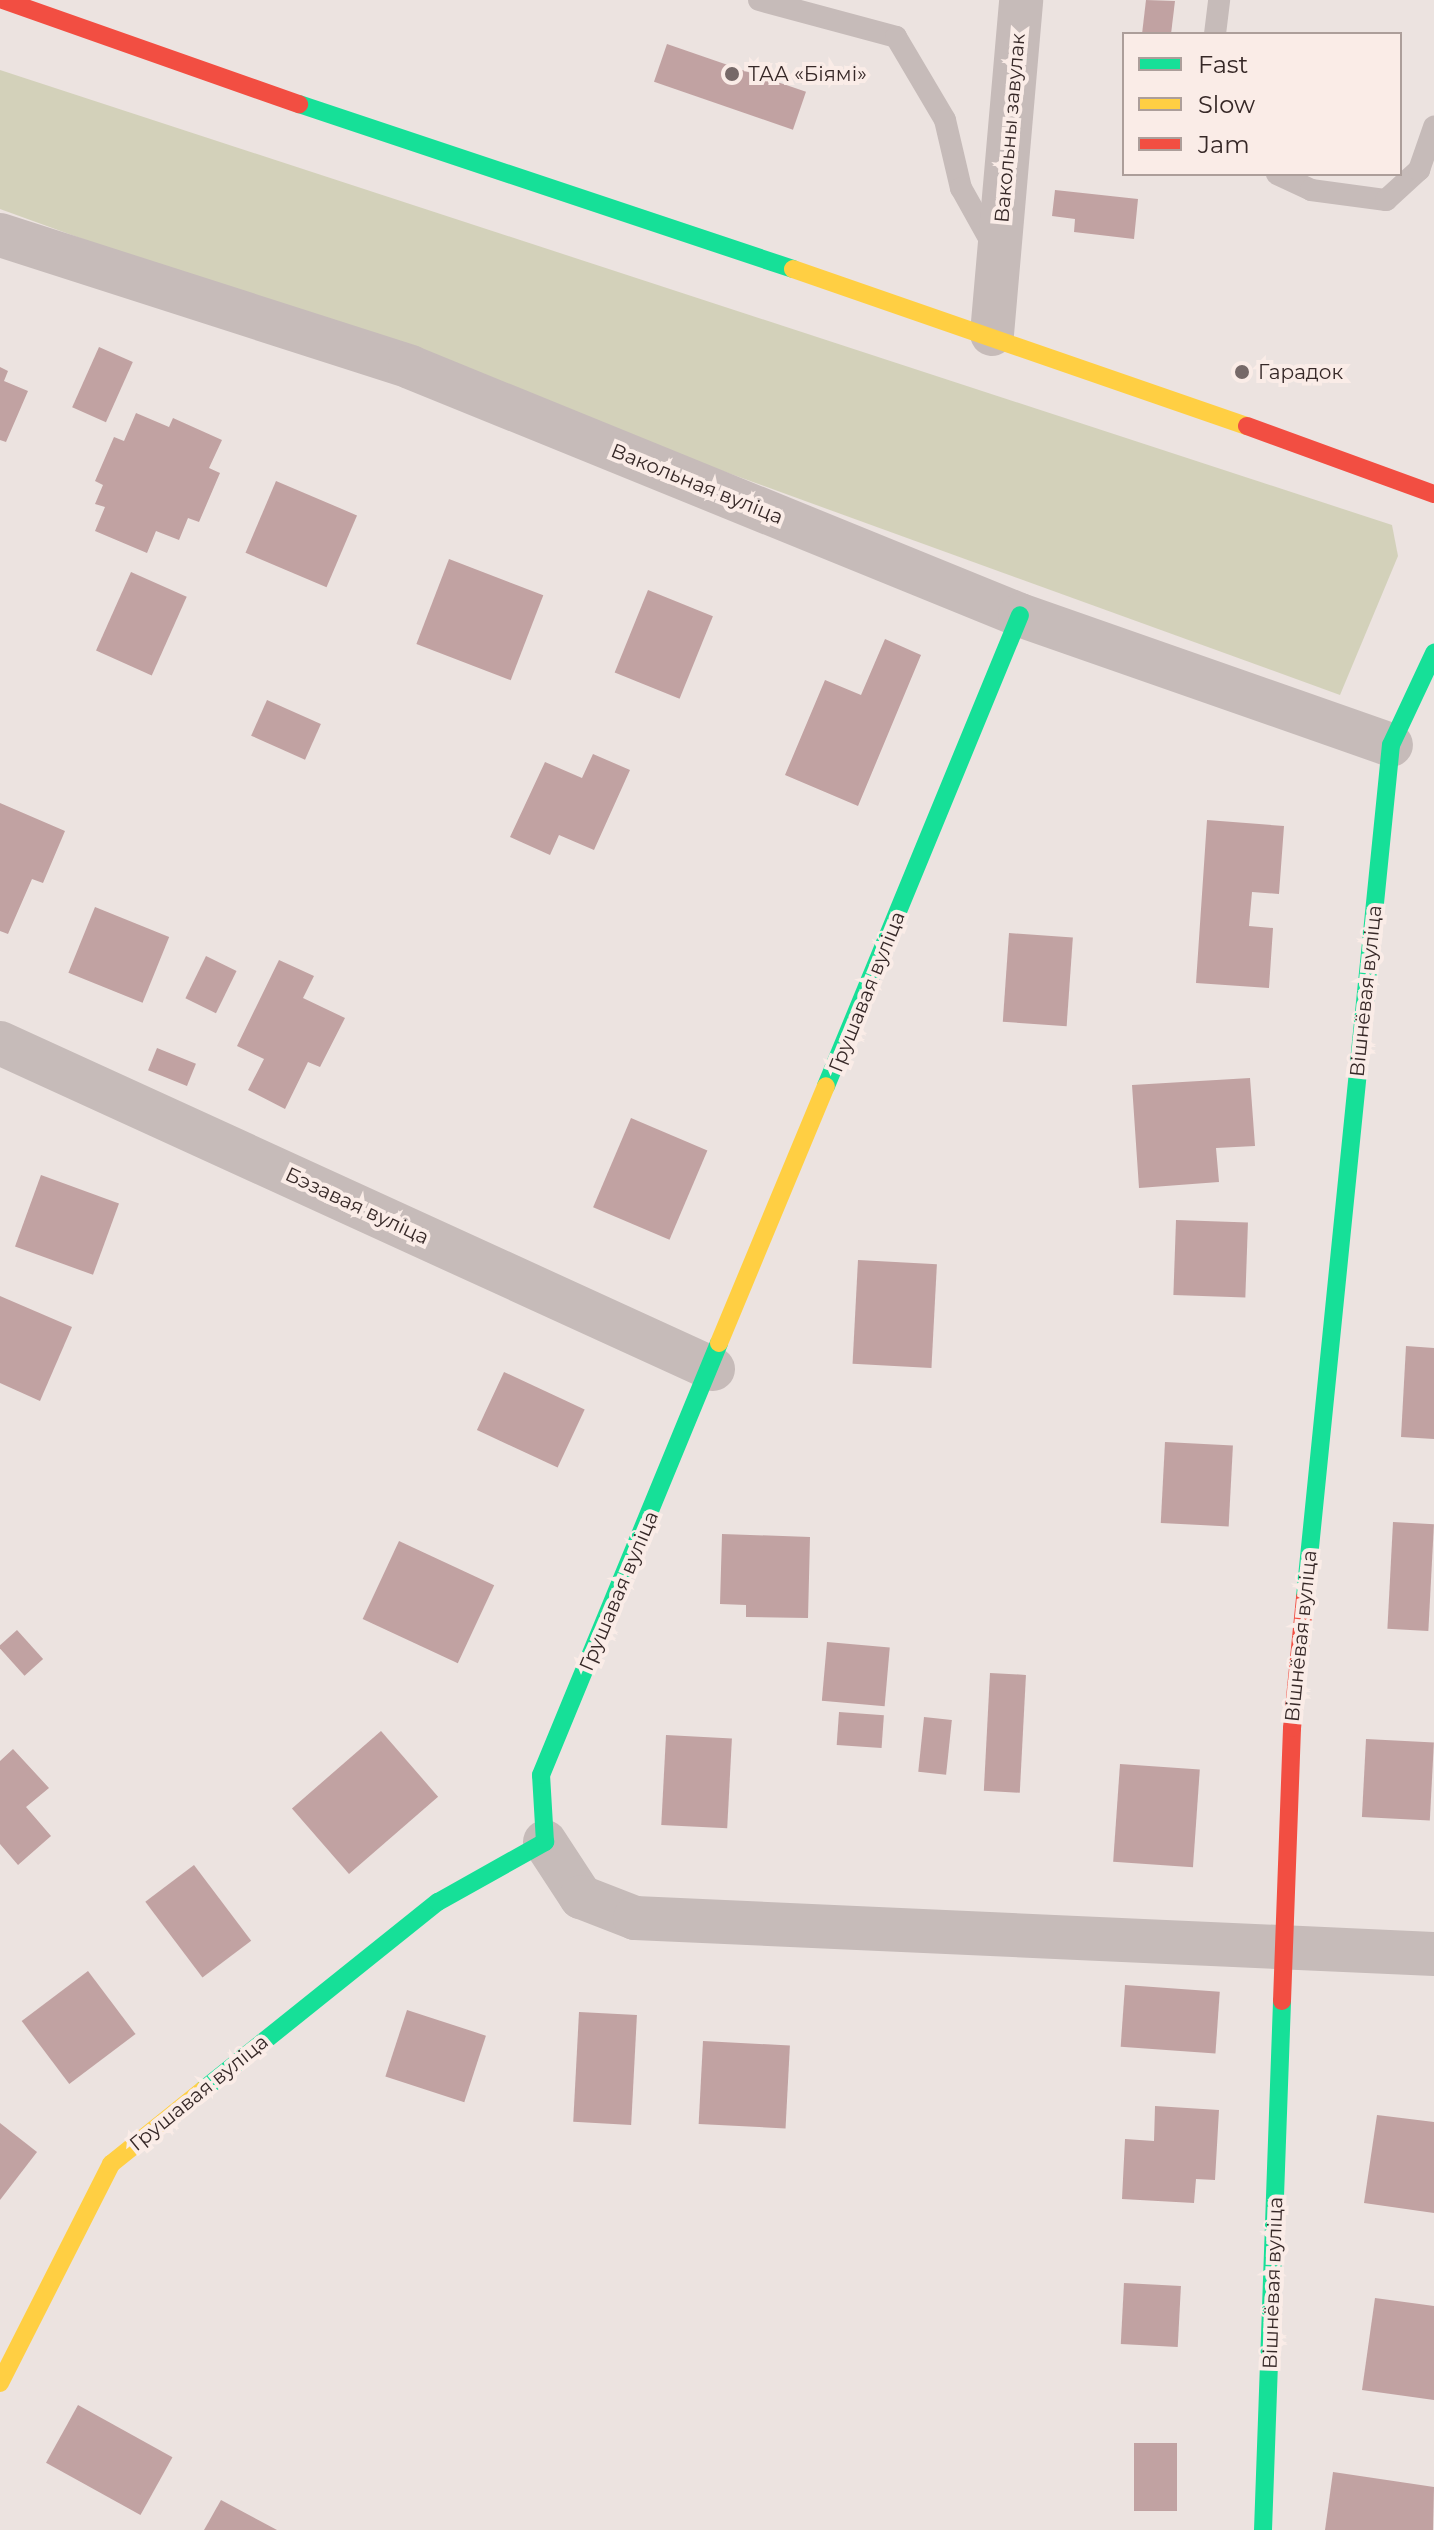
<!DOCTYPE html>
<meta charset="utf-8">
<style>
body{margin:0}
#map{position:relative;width:1434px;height:2530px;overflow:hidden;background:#ece3e0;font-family:Montserrat,sans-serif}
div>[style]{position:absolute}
.green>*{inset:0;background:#d3d1ba}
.building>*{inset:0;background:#c1a2a2;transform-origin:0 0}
.lane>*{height:22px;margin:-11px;padding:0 11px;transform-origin:11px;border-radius:11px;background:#c6bbb9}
.street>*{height:44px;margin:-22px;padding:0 22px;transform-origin:22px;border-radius:22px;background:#c6bbb9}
.fast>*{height:18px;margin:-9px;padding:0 9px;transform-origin:9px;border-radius:9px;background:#16e098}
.slow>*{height:18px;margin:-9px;padding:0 9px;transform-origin:9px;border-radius:9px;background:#ffcf43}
.jam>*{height:18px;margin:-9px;padding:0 9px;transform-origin:9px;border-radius:9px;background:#f24e42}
.dots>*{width:22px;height:22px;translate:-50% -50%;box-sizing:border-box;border:4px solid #faece7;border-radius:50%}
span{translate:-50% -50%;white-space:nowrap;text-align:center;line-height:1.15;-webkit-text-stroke:8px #faece7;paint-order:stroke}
.poi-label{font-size:20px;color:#362827}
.left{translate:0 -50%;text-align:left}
.street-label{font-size:20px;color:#362827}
.legend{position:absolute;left:1122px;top:32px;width:280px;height:144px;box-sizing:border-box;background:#faece7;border:2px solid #ac9e9a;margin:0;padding:10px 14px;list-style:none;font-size:24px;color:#362827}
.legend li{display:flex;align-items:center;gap:16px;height:40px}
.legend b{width:40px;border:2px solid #ac9e9a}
</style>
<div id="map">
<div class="green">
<div style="clip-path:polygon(0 70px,1392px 525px,1398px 556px,1340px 695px,0 209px)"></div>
</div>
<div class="building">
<div style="clip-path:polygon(1146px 0,1175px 1px,1171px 34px,1142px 34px)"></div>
<div style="left:667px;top:44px;width:147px;height:40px;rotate:19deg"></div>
<div style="clip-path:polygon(1055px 190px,1138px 199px,1134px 239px,1074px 232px,1075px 219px,1052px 216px)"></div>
<div style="left:99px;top:347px;width:37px;height:66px;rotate:24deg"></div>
<div style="clip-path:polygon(0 367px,8px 371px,4px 381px,28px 391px,6px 442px,0 440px)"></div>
<div style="clip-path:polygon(136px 413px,169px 427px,173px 418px,222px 440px,209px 468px,220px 473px,199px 522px,188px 518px,179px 540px,156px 531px,147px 553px,95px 531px,105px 507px,95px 504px,103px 485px,95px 481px,114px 437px,124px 441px)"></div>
<div style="left:276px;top:481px;width:88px;height:78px;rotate:23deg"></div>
<div style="left:449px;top:559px;width:101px;height:91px;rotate:21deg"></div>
<div style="left:131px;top:572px;width:61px;height:86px;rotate:24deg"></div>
<div style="left:648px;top:590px;width:70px;height:89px;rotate:22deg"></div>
<div style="clip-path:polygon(885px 639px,921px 655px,858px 806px,785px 775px,825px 680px,861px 695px)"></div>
<div style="left:267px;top:700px;width:59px;height:39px;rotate:24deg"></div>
<div style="clip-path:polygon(593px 754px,630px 770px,594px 850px,559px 835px,550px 855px,510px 837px,545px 762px,582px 778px)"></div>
<div style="clip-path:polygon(0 803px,65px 831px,43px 883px,32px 879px,8px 934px,0 931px)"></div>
<div style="clip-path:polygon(1207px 820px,1284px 826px,1279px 894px,1252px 892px,1249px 926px,1273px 928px,1269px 988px,1196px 983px)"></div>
<div style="left:95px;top:907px;width:80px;height:71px;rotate:22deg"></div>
<div style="left:1009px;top:933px;width:64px;height:89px;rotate:4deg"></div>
<div style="left:206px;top:956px;width:34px;height:47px;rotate:26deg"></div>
<div style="clip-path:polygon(279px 960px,314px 976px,303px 998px,345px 1018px,320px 1067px,308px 1062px,285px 1109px,248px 1090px,264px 1059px,237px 1046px)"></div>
<div style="left:157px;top:1048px;width:42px;height:24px;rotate:22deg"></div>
<div style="clip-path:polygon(1250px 1078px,1255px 1146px,1216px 1148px,1219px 1182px,1139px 1188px,1132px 1085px)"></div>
<div style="left:631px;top:1118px;width:83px;height:97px;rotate:23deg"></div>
<div style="left:41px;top:1175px;width:83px;height:76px;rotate:20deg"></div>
<div style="left:1176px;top:1220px;width:72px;height:75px;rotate:2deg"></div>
<div style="left:858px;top:1260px;width:79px;height:104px;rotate:3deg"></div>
<div style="clip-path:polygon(0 1296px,72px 1327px,40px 1401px,0 1383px)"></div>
<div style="clip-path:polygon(1406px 1346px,1434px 1348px,1434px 1439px,1401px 1437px)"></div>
<div style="left:504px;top:1372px;width:89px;height:64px;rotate:25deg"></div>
<div style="left:1165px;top:1442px;width:68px;height:81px;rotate:3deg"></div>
<div style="left:1393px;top:1522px;width:41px;height:107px;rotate:3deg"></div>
<div style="clip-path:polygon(722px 1534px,810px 1537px,808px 1618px,746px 1617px,746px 1605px,720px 1604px)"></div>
<div style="left:399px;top:1541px;width:105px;height:86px;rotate:25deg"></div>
<div style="left:17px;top:1630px;width:39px;height:25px;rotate:48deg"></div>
<div style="left:827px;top:1642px;width:63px;height:59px;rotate:5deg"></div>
<div style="left:990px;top:1673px;width:36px;height:118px;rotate:3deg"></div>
<div style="left:839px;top:1712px;width:45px;height:33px;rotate:4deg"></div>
<div style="left:924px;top:1717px;width:28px;height:55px;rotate:6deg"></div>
<div style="left:381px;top:1731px;width:87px;height:118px;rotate:49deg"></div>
<div style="left:666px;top:1735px;width:66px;height:90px;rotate:3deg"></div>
<div style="left:1366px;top:1739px;width:68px;height:78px;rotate:3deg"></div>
<div style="clip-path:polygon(13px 1749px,49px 1788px,26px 1807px,51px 1836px,18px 1865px,0 1844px,0 1761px)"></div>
<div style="left:1120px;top:1764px;width:80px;height:98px;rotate:4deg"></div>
<div style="left:194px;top:1865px;width:95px;height:61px;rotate:53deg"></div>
<div style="left:88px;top:1971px;width:79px;height:83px;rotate:53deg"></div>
<div style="left:1125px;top:1985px;width:95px;height:62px;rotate:4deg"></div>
<div style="left:407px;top:2010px;width:83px;height:70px;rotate:18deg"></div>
<div style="left:579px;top:2012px;width:58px;height:110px;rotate:3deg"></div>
<div style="left:703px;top:2041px;width:87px;height:83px;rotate:3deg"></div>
<div style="clip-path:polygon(1155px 2106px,1219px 2110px,1215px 2180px,1196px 2179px,1194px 2203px,1122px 2199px,1125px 2139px,1154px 2141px)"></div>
<div style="clip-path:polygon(1377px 2115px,1434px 2122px,1434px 2213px,1364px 2203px)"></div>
<div style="clip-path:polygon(0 2123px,37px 2152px,0 2200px)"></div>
<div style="left:1124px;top:2283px;width:57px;height:61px;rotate:3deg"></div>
<div style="clip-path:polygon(1375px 2298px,1434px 2306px,1434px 2400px,1362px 2390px)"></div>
<div style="left:78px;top:2405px;width:108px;height:66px;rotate:29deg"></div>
<div style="left:1134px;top:2443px;width:43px;height:68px"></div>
<div style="clip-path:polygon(1333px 2472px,1434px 2487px,1433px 2530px,1325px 2530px)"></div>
<div style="clip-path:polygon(221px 2500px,277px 2530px,204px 2530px)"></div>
</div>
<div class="lane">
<div style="left:759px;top:0;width:142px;rotate:15.1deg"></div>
<div style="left:896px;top:37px;width:96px;rotate:59.4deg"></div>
<div style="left:945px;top:120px;width:70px;rotate:76.8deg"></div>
<div style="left:961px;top:188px;width:68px;rotate:60.8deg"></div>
<div style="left:1215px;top:34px;width:34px;rotate:-83deg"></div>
<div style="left:1277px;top:174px;width:38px;rotate:25deg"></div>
<div style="left:1311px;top:190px;width:76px;rotate:7.6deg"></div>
<div style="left:1386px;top:200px;width:45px;rotate:-42.3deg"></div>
<div style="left:1419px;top:170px;width:46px;rotate:-70.8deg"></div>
</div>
<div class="street">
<div style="left:0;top:235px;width:431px;rotate:17.8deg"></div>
<div style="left:410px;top:367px;width:658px;rotate:22.12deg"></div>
<div style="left:1020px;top:615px;width:393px;rotate:19.3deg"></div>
<div style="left:992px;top:334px;width:335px;rotate:-85deg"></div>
<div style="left:0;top:1043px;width:784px;rotate:24.57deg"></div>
<div style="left:545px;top:1842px;width:66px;rotate:56.8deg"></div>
<div style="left:581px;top:1897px;width:58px;rotate:21.3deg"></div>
<div style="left:635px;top:1918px;width:800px;rotate:2.58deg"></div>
</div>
<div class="fast">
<div style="left:299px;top:104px;width:521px;rotate:18.47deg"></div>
<div style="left:826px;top:1086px;width:509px;rotate:-67.61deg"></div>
<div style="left:1305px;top:1597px;width:856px;rotate:-84.24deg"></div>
<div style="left:1391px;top:745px;width:102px;rotate:-64.9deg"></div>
<div style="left:203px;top:2090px;width:301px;rotate:-38.7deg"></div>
<div style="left:438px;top:1902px;width:123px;rotate:-29.3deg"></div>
<div style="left:545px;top:1842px;width:67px;rotate:-93.4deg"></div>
<div style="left:541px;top:1775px;width:467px;rotate:-67.6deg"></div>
<div style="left:1263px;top:2530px;width:529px;rotate:-87.94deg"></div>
</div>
<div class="slow">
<div style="left:793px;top:269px;width:480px;rotate:19.1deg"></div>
<div style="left:719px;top:1343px;width:278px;rotate:-67.4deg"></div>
<div style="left:0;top:2383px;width:246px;rotate:-63.1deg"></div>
<div style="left:111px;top:2164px;width:118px;rotate:-38.8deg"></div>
</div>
<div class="jam">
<div style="left:3px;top:0;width:314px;rotate:19.4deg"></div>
<div style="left:1247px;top:426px;width:199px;rotate:20deg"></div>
<div style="left:1282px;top:2001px;width:273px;rotate:-87.9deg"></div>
<div style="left:1292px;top:1728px;width:132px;rotate:-84.3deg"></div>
</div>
<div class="dots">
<div style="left:732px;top:74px;background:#766968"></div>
<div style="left:1242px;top:372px;background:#766968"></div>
</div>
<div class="poi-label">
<span class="left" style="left:748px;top:74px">ТАА «Біямі»</span>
<span class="left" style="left:1258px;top:372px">Гарадок</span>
</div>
<div class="street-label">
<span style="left:1010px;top:128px;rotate:-85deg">Вакольны завулак</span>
<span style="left:697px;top:484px;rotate:22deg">Вакольная вуліца</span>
<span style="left:1366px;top:991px;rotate:-84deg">Вішнёвая вуліца</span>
<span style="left:867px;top:992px;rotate:-68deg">Грушавая вуліца</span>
<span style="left:357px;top:1206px;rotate:25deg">Бэзавая вуліца</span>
<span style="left:619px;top:1591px;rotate:-67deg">Грушавая вуліца</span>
<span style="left:1301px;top:1636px;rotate:-84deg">Вішнёвая вуліца</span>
<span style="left:199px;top:2093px;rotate:-39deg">Грушавая вуліца</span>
<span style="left:1273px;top:2283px;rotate:-88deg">Вішнёвая вуліца</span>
</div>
<ul class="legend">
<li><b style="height:10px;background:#16e098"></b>Fast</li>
<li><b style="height:10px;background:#ffcf43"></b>Slow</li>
<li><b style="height:10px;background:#f24e42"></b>Jam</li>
</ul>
</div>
